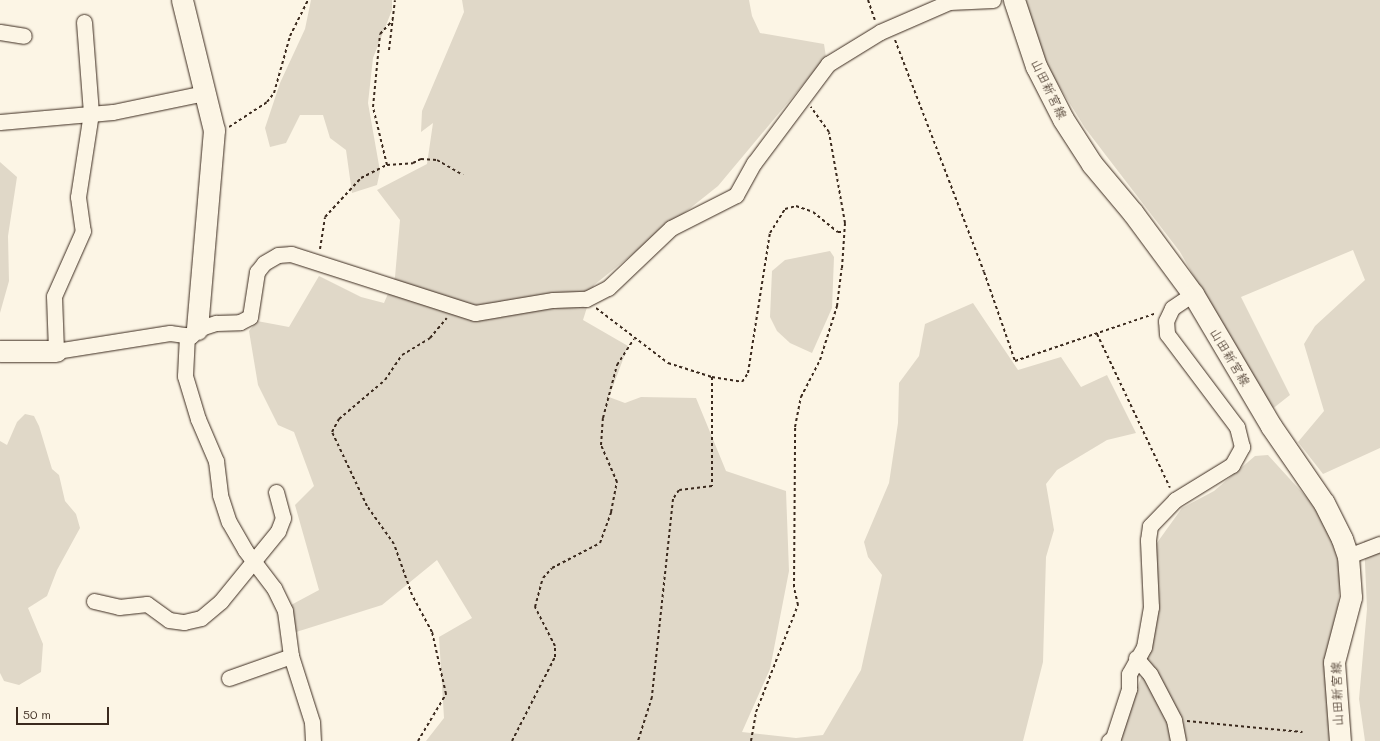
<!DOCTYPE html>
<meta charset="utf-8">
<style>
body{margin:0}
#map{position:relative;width:1380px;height:741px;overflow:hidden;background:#fcf5e5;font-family:Mali,"Klee One",sans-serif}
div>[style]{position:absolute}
.green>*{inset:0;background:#e0d8c8}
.path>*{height:2px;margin-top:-1px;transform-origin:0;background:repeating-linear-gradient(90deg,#3b2a1e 0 3px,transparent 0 6px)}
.roads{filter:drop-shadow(0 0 1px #3b2a1e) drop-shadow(0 0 1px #3b2a1e)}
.street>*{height:15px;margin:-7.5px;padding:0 7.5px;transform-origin:7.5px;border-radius:7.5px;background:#fcf5e5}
.secondary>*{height:21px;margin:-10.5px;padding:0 10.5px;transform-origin:10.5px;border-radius:10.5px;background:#fcf5e5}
span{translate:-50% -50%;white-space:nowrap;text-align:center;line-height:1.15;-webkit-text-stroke:3.5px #fcf5e5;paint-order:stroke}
.street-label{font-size:13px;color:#3b2a1e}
.scale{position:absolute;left:16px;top:707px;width:93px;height:18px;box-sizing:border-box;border:2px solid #3b2a1e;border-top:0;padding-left:5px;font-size:12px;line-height:14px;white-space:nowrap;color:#3b2a1e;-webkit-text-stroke:3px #fcf5e5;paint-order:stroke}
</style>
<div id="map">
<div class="green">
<div style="clip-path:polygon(311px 0,392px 0,392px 10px,373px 58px,368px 103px,380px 171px,377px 185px,352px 193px,346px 150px,330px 138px,323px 115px,300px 115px,286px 143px,270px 147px,265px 128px,280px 83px,305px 29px)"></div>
<div style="clip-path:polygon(462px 0,749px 0,752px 16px,760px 33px,824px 44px,826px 57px,718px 186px,594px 285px,583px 320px,628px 346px,609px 397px,625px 403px,641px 397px,696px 398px,726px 471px,786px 491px,789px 571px,770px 669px,742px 732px,796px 738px,823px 735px,861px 670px,882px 575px,868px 557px,864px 542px,889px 483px,898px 423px,899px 383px,919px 356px,925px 324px,973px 303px,1018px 370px,1061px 357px,1081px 387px,1107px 375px,1136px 433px,1107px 440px,1057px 470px,1046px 484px,1054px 530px,1046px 557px,1043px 662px,1023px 741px,426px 741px,444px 718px,439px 637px,472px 618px,437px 560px,382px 605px,293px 633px,291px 605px,319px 590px,295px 505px,314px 486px,294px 432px,278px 425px,258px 385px,249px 331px,257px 321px,289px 327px,319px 276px,361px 297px,384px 303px,395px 277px,400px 220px,377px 190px,427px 164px,433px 123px,421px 132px,422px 111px,464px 12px)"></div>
<div style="clip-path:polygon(1026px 0,1380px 0,1380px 448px,1323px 474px,1298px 442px,1324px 411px,1304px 344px,1315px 326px,1365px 280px,1353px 250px,1241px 297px,1290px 395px,1271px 410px,1180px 252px,1085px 128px,1043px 60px)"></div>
<div style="clip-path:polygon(0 162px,17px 177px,8px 236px,9px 281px,0 313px)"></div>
<div style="clip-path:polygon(830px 251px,834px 257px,832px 308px,812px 353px,790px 343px,777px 331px,770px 317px,772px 271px,785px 260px)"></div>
<div style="clip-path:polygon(25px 414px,34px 416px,39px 426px,52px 469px,59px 475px,65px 501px,76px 514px,80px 528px,57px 570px,47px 596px,28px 608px,43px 644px,41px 672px,19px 685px,4px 681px,0 673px,0 441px,7px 445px,17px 422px)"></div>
<div style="clip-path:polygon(1268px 455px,1309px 500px,1327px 527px,1341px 570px,1338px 605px,1325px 657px,1331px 741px,1121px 741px,1124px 721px,1142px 675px,1154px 547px,1182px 508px,1214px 491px,1255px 456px)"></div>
<div style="clip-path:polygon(1380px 538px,1380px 741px,1365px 741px,1359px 699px,1367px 609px,1364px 541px)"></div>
</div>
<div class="path">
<div style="left:868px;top:0;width:21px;rotate:71deg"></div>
<div style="left:895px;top:40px;width:248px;rotate:69deg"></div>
<div style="left:984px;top:272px;width:94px;rotate:70.8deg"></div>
<div style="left:1015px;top:361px;width:147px;rotate:-18.7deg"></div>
<div style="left:389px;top:50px;width:50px;rotate:-83.2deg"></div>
<div style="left:229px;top:127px;width:45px;rotate:-33.3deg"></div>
<div style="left:267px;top:102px;width:11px;rotate:-52deg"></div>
<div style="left:274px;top:93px;width:59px;rotate:-74.3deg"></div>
<div style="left:290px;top:36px;width:40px;rotate:-63.4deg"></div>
<div style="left:387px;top:165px;width:60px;rotate:-103.6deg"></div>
<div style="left:373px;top:107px;width:73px;rotate:-84.5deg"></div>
<div style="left:380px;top:34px;width:19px;rotate:-47deg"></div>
<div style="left:320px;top:249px;width:32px;rotate:-81deg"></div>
<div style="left:325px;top:217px;width:53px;rotate:-47.3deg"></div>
<div style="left:361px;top:178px;width:29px;rotate:-27deg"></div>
<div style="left:387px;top:165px;width:26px;rotate:-4deg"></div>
<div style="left:413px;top:163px;width:9px;rotate:-27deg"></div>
<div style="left:421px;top:159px;width:16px;rotate:4deg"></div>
<div style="left:437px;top:160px;width:30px;rotate:30deg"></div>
<div style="left:596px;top:308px;width:91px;rotate:37.4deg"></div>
<div style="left:668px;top:363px;width:46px;rotate:17.7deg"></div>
<div style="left:712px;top:377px;width:109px;rotate:90deg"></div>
<div style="left:712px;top:486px;width:33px;rotate:173deg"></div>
<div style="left:679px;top:490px;width:11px;rotate:124deg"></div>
<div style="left:673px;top:499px;width:199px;rotate:96.1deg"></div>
<div style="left:652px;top:697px;width:46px;rotate:107.7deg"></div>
<div style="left:1097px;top:334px;width:170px;rotate:64.6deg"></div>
<div style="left:712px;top:377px;width:30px;rotate:9deg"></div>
<div style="left:742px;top:382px;width:11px;rotate:-56deg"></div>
<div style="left:748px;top:373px;width:142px;rotate:-81.1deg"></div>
<div style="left:770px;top:233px;width:28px;rotate:-58deg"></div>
<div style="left:785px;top:209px;width:11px;rotate:-15deg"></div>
<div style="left:796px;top:206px;width:18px;rotate:19deg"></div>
<div style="left:813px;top:212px;width:32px;rotate:39deg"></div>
<div style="left:838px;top:232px;width:6px"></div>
<div style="left:1187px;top:721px;width:116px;rotate:5.5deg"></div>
<div style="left:418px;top:741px;width:55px;rotate:-59.2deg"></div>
<div style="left:446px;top:694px;width:64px;rotate:-102.7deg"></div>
<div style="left:432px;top:632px;width:42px;rotate:-118.4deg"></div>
<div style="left:412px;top:595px;width:54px;rotate:-109.4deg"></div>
<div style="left:394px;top:544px;width:47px;rotate:-125.4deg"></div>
<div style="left:367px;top:506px;width:82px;rotate:-115.3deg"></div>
<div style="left:332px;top:432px;width:15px;rotate:-62deg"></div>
<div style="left:339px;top:419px;width:60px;rotate:-40.3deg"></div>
<div style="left:385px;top:380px;width:30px;rotate:-56deg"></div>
<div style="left:402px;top:355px;width:33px;rotate:-31deg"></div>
<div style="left:430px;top:338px;width:26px;rotate:-50deg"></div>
<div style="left:512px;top:741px;width:94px;rotate:-62.9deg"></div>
<div style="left:555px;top:657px;width:11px;rotate:-90deg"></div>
<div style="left:555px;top:646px;width:44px;rotate:-117.1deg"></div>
<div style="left:535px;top:607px;width:30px;rotate:-75deg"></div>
<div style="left:543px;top:578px;width:13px;rotate:-48deg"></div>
<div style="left:552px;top:568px;width:54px;rotate:-27.5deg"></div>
<div style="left:600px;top:543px;width:33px;rotate:-70deg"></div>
<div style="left:611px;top:512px;width:31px;rotate:-79deg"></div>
<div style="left:617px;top:482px;width:40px;rotate:-113.4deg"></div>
<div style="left:601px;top:445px;width:27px;rotate:-86deg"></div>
<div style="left:603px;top:418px;width:55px;rotate:-75.2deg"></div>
<div style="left:617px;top:365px;width:31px;rotate:-57deg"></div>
<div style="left:751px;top:741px;width:29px;rotate:-80deg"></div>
<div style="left:756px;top:712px;width:115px;rotate:-68.6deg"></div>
<div style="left:798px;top:605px;width:18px;rotate:-103deg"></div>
<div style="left:794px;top:587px;width:160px;rotate:-89.6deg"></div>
<div style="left:795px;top:427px;width:31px;rotate:-79deg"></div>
<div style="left:801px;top:397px;width:42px;rotate:-62.8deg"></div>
<div style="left:820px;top:360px;width:57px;rotate:-72.5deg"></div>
<div style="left:837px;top:306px;width:38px;rotate:-83deg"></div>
<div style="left:842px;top:268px;width:45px;rotate:-86.2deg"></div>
<div style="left:845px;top:223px;width:92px;rotate:-100deg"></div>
<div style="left:829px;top:132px;width:31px;rotate:-126deg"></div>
</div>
<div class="roads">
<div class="street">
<div style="left:84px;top:22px;width:91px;rotate:85.6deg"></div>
<div style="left:91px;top:113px;width:85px;rotate:98.8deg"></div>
<div style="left:78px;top:197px;width:34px;rotate:82deg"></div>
<div style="left:83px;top:231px;width:71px;rotate:114deg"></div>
<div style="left:54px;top:296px;width:55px;rotate:87.9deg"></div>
<div style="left:56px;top:351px;width:115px;rotate:-9deg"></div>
<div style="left:170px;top:333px;width:21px;rotate:8deg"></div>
<div style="left:191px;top:336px;width:9px;rotate:-49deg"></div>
<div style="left:197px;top:329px;width:20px;rotate:-18deg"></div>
<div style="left:216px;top:323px;width:24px;rotate:-2deg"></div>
<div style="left:240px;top:322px;width:11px;rotate:-27deg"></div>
<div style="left:250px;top:317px;width:46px;rotate:-81.2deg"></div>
<div style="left:257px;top:272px;width:11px;rotate:-52deg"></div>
<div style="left:264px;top:263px;width:16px;rotate:-30deg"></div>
<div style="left:278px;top:255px;width:13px;rotate:-4deg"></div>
<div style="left:291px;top:254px;width:193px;rotate:17.8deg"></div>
<div style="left:475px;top:313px;width:79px;rotate:-9.5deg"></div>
<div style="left:553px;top:300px;width:33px;rotate:-2deg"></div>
<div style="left:586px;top:299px;width:25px;rotate:-27deg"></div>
<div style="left:608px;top:288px;width:87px;rotate:-43.6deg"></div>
<div style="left:671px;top:228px;width:73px;rotate:-26.9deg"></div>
<div style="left:736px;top:195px;width:37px;rotate:-61deg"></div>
<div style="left:754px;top:163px;width:124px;rotate:-53.2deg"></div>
<div style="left:828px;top:64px;width:61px;rotate:-31.6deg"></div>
<div style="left:880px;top:32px;width:75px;rotate:-23.5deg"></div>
<div style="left:949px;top:2px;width:44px;rotate:-2.6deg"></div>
<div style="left:0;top:32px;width:24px;rotate:9deg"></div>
<div style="left:0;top:122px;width:113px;rotate:-5.1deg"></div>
<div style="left:113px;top:112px;width:94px;rotate:-11.7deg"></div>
<div style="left:187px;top:335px;width:41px;rotate:92.8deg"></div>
<div style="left:185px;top:376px;width:45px;rotate:73.2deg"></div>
<div style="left:198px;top:419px;width:46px;rotate:66.8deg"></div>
<div style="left:216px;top:461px;width:34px;rotate:83deg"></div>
<div style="left:220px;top:495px;width:28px;rotate:72deg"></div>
<div style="left:229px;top:522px;width:32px;rotate:60deg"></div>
<div style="left:245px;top:550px;width:48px;rotate:52.7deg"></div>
<div style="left:274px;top:588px;width:25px;rotate:64deg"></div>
<div style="left:285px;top:611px;width:45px;rotate:82.4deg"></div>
<div style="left:291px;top:656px;width:69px;rotate:72.3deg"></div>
<div style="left:312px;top:722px;width:19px;rotate:87deg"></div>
<div style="left:1348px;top:556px;width:34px;rotate:-21deg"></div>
<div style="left:94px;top:601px;width:26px;rotate:13deg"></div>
<div style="left:119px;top:607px;width:28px;rotate:-6deg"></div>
<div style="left:147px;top:604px;width:27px;rotate:36deg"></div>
<div style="left:169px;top:620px;width:15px;rotate:8deg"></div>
<div style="left:184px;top:622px;width:17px;rotate:-13deg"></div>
<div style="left:201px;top:618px;width:26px;rotate:-40deg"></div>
<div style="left:221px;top:601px;width:90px;rotate:-50.8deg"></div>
<div style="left:278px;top:531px;width:14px;rotate:-69deg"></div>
<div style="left:283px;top:518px;width:27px;rotate:-105deg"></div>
<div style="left:1136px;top:658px;width:21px;rotate:49deg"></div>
<div style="left:1150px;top:674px;width:52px;rotate:62.4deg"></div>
<div style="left:1174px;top:720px;width:21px;rotate:79deg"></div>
<div style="left:229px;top:678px;width:66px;rotate:-19.5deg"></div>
<div style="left:1109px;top:741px;width:5px;rotate:-37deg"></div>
<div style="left:1113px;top:738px;width:52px;rotate:-71.9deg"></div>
<div style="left:1129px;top:689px;width:15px;rotate:-90deg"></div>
<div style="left:1129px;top:674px;width:31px;rotate:-61deg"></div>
<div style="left:1144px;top:647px;width:41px;rotate:-80.1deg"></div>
<div style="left:1151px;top:607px;width:67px;rotate:-92.6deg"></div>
<div style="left:1148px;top:540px;width:14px;rotate:-82deg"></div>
<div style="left:1150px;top:526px;width:36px;rotate:-46deg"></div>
<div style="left:1175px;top:500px;width:67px;rotate:-31.6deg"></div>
<div style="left:1232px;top:465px;width:21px;rotate:-61deg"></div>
<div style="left:1242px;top:447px;width:21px;rotate:-104deg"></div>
<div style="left:1237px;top:427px;width:116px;rotate:-127deg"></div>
<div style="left:1167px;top:334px;width:13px;rotate:-94deg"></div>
<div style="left:1166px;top:321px;width:14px;rotate:-65deg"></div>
<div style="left:1172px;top:308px;width:25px;rotate:-34deg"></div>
</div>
<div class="secondary">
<div style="left:182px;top:0;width:134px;rotate:76.2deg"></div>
<div style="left:214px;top:130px;width:200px;rotate:94.9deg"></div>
<div style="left:1014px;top:0;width:70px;rotate:71.6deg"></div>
<div style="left:1036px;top:66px;width:59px;rotate:63deg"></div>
<div style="left:1063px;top:119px;width:54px;rotate:57.2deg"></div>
<div style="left:1092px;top:164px;width:64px;rotate:50.1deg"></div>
<div style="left:1133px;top:213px;width:101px;rotate:53.5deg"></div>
<div style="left:1193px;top:294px;width:153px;rotate:59.4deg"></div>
<div style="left:1271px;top:426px;width:93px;rotate:55.5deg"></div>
<div style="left:1324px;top:503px;width:40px;rotate:63.4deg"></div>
<div style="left:1342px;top:539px;width:18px;rotate:71deg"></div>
<div style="left:1348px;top:556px;width:41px;rotate:85.8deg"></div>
<div style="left:1351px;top:597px;width:67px;rotate:104.7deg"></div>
<div style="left:1334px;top:662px;width:79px;rotate:85.7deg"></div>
<div style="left:0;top:351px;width:56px"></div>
</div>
</div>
<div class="street-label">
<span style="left:1049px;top:89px;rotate:64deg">山田新宮線</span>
<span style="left:1230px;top:357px;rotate:59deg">山田新宮線</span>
<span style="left:1337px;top:694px;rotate:-92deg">山田新宮線</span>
</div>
<div class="scale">50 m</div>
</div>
